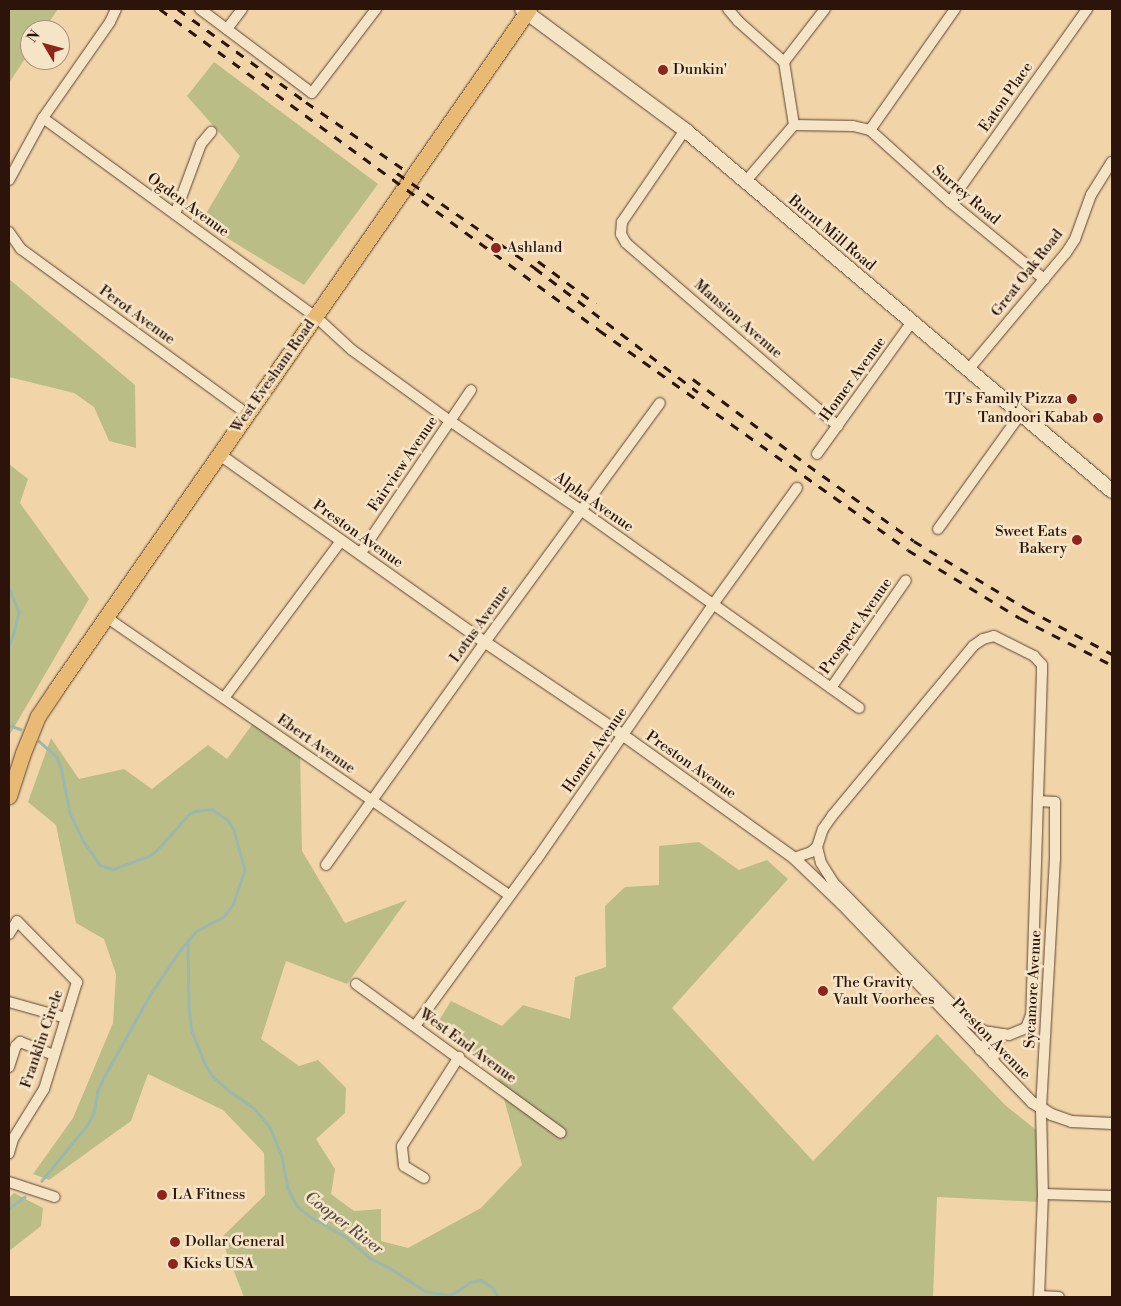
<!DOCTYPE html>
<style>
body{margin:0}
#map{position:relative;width:1121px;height:1306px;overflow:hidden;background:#f1d5a9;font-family:"Libre Bodoni",serif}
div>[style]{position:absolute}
.green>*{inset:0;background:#bbbd87}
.stream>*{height:2.5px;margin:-1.25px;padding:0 1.25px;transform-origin:1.25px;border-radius:1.25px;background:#9bb8ad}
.roads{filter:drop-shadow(0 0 1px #5d4432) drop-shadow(0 0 1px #5d4432)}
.minor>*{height:10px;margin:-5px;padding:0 5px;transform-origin:5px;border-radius:5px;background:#f6e4c7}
.tertiary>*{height:11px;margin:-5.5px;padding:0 5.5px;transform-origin:5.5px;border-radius:5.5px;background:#f6e4c7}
.secondary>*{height:14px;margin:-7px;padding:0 7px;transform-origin:7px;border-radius:7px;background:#f6e4c7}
.primary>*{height:15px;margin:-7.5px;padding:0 7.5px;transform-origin:7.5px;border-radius:7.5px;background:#e8ba74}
.rail>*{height:2.5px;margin-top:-1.25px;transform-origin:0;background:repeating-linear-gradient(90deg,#2c140b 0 9px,transparent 0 18px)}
.dots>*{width:14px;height:14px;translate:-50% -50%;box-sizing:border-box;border:2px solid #f6e4c7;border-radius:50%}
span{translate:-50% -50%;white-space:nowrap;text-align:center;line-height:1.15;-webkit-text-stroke:5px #f6e4c7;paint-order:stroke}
.poi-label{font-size:15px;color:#2c140b}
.left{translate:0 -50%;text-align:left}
.right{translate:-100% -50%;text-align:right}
.street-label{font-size:15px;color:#2c140b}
.water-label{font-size:16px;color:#534d44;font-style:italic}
.frame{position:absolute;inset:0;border:10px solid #2c140b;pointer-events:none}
.north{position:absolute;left:20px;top:20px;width:50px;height:50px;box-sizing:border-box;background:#f6e4c7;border:1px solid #a5917c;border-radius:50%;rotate:307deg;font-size:14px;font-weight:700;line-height:20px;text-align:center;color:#2c140b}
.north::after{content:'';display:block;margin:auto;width:18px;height:22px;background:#8f2418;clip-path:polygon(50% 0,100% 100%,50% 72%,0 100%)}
</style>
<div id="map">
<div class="green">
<div style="clip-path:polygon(9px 9px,58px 9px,44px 30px,30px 30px,30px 51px,9px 83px)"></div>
<div style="clip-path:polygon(214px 62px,378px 184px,304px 285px,201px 222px,240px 156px,187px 96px)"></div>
<div style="clip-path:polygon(9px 279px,135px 385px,136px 448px,109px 441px,94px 407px,74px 393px,9px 377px)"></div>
<div style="clip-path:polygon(9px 464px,28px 479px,20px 503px,89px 599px,9px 736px)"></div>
<div style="clip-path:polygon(257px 718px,300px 749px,302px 851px,345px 923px,407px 900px,347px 984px,286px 961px,261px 1039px,299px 1066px,318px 1060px,346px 1088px,345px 1113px,316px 1139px,335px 1169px,331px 1194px,354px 1211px,381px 1209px,381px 1241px,408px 1248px,481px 1208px,522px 1165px,497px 1073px,435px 1027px,451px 1001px,502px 1026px,523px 1005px,570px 1019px,575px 977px,606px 967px,605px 906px,625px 887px,659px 885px,659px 846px,699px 842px,739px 870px,767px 860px,788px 879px,672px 1008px,813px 1161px,937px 1034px,1005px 1105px,1036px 1130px,1042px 1132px,1040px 1202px,937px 1197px,933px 1297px,244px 1297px,221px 1238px,265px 1195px,264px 1153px,223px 1110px,148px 1074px,131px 1121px,49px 1180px,33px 1174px,73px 1118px,113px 1023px,116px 974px,104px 939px,76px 923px,56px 825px,28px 802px,51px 738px,79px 779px,124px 769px,152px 789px,208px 745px,227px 759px)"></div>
<div style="clip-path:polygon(14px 1193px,43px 1208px,41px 1226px,9px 1251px,9px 1198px)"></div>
</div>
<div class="stream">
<div style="left:9px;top:588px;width:26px;rotate:67deg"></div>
<div style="left:19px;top:612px;width:22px;rotate:103deg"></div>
<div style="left:14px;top:633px;width:14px;rotate:111deg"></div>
<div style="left:9px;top:725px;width:12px;rotate:20deg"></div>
<div style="left:39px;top:741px;width:24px;rotate:42deg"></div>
<div style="left:57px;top:757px;width:11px;rotate:68deg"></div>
<div style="left:61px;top:767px;width:47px;rotate:78.9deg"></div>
<div style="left:70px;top:813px;width:32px;rotate:64deg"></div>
<div style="left:84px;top:842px;width:28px;rotate:55deg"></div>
<div style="left:100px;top:865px;width:14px;rotate:17deg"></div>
<div style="left:113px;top:869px;width:38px;rotate:-20deg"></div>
<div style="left:149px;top:856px;width:9px;rotate:-36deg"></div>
<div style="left:156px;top:851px;width:50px;rotate:-48.3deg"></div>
<div style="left:189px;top:814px;width:8px;rotate:-23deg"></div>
<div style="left:196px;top:811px;width:16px;rotate:-7deg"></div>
<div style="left:212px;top:809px;width:19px;rotate:35deg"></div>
<div style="left:228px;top:820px;width:12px;rotate:59deg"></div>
<div style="left:234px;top:830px;width:41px;rotate:74.6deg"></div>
<div style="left:245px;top:870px;width:37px;rotate:109deg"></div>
<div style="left:233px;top:905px;width:15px;rotate:127deg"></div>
<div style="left:224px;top:917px;width:32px;rotate:152deg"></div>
<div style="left:196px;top:932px;width:25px;rotate:130deg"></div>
<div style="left:180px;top:951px;width:52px;rotate:124deg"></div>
<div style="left:151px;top:994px;width:94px;rotate:119.3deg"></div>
<div style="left:105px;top:1076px;width:17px;rotate:115deg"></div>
<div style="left:98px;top:1091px;width:22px;rotate:100deg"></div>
<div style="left:94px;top:1113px;width:15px;rotate:118deg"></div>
<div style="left:87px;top:1126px;width:71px;rotate:129.3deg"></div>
<div style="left:188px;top:942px;width:65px;rotate:89.1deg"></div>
<div style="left:189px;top:1007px;width:24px;rotate:83deg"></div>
<div style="left:192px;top:1031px;width:35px;rotate:68deg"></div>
<div style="left:205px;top:1064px;width:15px;rotate:58deg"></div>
<div style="left:213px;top:1077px;width:23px;rotate:40deg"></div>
<div style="left:231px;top:1092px;width:28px;rotate:35deg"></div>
<div style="left:254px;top:1108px;width:25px;rotate:50deg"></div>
<div style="left:270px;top:1127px;width:32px;rotate:68deg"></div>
<div style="left:282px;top:1157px;width:32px;rotate:79deg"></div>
<div style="left:288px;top:1188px;width:20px;rotate:63deg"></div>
<div style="left:297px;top:1206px;width:18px;rotate:38deg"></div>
<div style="left:311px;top:1217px;width:40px;rotate:29.7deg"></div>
<div style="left:346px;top:1237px;width:32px;rotate:41deg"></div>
<div style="left:370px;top:1258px;width:22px;rotate:27deg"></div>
<div style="left:390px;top:1268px;width:42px;rotate:33.3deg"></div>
<div style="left:425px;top:1291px;width:23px;rotate:10deg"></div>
<div style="left:448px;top:1295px;width:9px;rotate:-21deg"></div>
<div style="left:456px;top:1292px;width:17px;rotate:-36deg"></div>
<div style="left:470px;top:1282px;width:11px;rotate:-10deg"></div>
<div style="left:481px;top:1280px;width:13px;rotate:32deg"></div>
<div style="left:492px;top:1287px;width:12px;rotate:59deg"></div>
<div style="left:9px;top:1208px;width:19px;rotate:-36deg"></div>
</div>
<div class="roads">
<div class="minor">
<div style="left:200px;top:9px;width:140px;rotate:36.9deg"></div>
<div style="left:312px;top:93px;width:106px;rotate:-52.7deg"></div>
<div style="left:728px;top:9px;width:16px;rotate:50deg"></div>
<div style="left:738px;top:21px;width:62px;rotate:41.7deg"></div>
<div style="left:227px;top:29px;width:25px;rotate:-53deg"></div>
<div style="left:43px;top:118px;width:336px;rotate:36.1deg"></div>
<div style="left:315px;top:316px;width:50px;rotate:42.6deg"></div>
<div style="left:352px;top:350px;width:121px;rotate:35.9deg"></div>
<div style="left:450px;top:421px;width:160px;rotate:34.3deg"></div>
<div style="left:582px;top:511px;width:340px;rotate:35.4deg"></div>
<div style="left:794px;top:125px;width:59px;rotate:1deg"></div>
<div style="left:853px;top:126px;width:17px;rotate:13deg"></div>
<div style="left:870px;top:130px;width:108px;rotate:42deg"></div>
<div style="left:950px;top:202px;width:122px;rotate:39.3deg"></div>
<div style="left:794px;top:125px;width:64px;rotate:-99deg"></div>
<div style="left:784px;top:62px;width:67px;rotate:-52.3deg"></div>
<div style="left:685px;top:130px;width:112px;rotate:124.4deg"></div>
<div style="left:622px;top:222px;width:12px;rotate:95deg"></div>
<div style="left:621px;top:234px;width:10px;rotate:61deg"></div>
<div style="left:626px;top:243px;width:280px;rotate:40.8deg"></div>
<div style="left:870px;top:130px;width:148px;rotate:-54.9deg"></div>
<div style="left:9px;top:180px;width:71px;rotate:-61.3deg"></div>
<div style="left:43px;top:118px;width:117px;rotate:-55.1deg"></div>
<div style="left:110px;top:22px;width:14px;rotate:-65deg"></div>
<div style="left:746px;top:181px;width:74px;rotate:-49.4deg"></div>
<div style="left:950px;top:202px;width:237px;rotate:-54.6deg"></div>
<div style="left:175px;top:214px;width:75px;rotate:-69.6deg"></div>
<div style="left:201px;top:144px;width:16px;rotate:-50deg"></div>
<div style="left:9px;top:232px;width:21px;rotate:55deg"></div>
<div style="left:21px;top:249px;width:280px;rotate:36.1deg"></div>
<div style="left:968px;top:370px;width:153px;rotate:-50.1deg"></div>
<div style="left:1066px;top:253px;width:17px;rotate:-57deg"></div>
<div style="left:1075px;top:239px;width:47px;rotate:-70deg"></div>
<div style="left:1091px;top:195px;width:39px;rotate:-58deg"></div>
<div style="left:817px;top:454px;width:163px;rotate:-54.3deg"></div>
<div style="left:938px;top:529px;width:140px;rotate:-54.3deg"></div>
<div style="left:360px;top:554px;width:198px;rotate:-55.9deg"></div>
<div style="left:106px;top:617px;width:490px;rotate:34.6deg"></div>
<div style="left:994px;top:636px;width:45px;rotate:26.6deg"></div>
<div style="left:1034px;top:656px;width:12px;rotate:48deg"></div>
<div style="left:1042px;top:665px;width:7px;rotate:90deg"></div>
<div style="left:1042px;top:672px;width:343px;rotate:91.8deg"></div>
<div style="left:1031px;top:1015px;width:14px;rotate:111deg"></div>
<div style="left:1026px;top:1028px;width:18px;rotate:158deg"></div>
<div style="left:1009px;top:1035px;width:25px;rotate:-171deg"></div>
<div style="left:984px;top:1031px;width:19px;rotate:-148deg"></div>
<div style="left:968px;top:1021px;width:194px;rotate:-134.2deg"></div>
<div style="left:833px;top:882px;width:22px;rotate:-122deg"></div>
<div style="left:821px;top:863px;width:16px;rotate:-104deg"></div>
<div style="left:817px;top:847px;width:19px;rotate:-72deg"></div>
<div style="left:823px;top:829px;width:16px;rotate:-55deg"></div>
<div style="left:832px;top:816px;width:221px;rotate:-50.3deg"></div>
<div style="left:973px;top:646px;width:12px;rotate:-35deg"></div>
<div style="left:983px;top:639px;width:11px;rotate:-15deg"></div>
<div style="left:831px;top:688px;width:131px;rotate:-55.2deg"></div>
<div style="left:224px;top:698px;width:196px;rotate:-53.3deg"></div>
<div style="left:1038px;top:801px;width:17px;rotate:3deg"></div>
<div style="left:1055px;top:802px;width:56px;rotate:90deg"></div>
<div style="left:1055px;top:858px;width:251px;rotate:93.2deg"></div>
<div style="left:1041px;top:1109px;width:85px;rotate:88.7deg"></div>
<div style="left:1043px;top:1194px;width:103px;rotate:92.2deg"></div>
<div style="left:794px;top:858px;width:18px;rotate:-19deg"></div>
<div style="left:811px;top:852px;width:8px;rotate:-40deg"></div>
<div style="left:326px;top:865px;width:274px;rotate:-54.5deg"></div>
<div style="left:485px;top:642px;width:296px;rotate:-53.8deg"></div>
<div style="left:9px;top:934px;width:15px;rotate:-58deg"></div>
<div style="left:17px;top:921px;width:86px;rotate:45.5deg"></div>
<div style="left:77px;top:982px;width:112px;rotate:107.1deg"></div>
<div style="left:44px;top:1089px;width:59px;rotate:121.8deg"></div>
<div style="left:13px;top:1139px;width:15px;rotate:106deg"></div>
<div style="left:356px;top:984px;width:253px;rotate:36deg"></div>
<div style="left:9px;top:1002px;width:59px;rotate:15.7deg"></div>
<div style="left:415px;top:1026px;width:207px;rotate:-53.9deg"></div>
<div style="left:537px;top:859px;width:311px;rotate:-55.3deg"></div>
<div style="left:714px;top:603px;width:142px;rotate:-54.2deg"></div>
<div style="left:980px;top:1050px;width:13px;rotate:-48deg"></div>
<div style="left:989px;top:1040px;width:8px;rotate:-83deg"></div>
<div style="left:993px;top:1063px;width:19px;rotate:-84deg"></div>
<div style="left:995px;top:1044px;width:13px;rotate:-51deg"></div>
<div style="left:9px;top:1067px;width:22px;rotate:-72deg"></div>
<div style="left:16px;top:1046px;width:6px;rotate:-45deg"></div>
<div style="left:20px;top:1042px;width:36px;rotate:21deg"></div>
<div style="left:424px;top:1178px;width:23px;rotate:-149deg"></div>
<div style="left:404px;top:1166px;width:20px;rotate:-96deg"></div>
<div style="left:402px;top:1146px;width:106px;rotate:-57.4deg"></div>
<div style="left:9px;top:1182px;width:48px;rotate:18.1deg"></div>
<div style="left:1043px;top:1194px;width:69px;rotate:1.7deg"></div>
<div style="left:1039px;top:1296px;width:20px;rotate:3deg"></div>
</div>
<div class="tertiary">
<div style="left:219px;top:454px;width:326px;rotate:35.3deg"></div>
<div style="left:485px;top:642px;width:166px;rotate:34deg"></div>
<div style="left:623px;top:735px;width:211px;rotate:35.7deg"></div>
<div style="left:794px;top:858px;width:65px;rotate:43.8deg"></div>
<div style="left:841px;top:903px;width:276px;rotate:46.2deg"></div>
<div style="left:1032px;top:1102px;width:22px;rotate:32deg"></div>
<div style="left:1051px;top:1114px;width:21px;rotate:19deg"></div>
<div style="left:1071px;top:1121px;width:41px;rotate:2.8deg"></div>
</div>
<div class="secondary">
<div style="left:522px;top:9px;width:203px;rotate:36.6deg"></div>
<div style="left:685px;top:130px;width:559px;rotate:40.21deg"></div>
</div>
<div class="primary">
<div style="left:9px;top:796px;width:45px;rotate:-72deg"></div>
<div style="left:23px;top:753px;width:40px;rotate:-68deg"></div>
<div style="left:38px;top:716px;width:32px;rotate:-56deg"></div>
<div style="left:56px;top:689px;width:828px;rotate:-55.18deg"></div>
</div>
</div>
<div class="rail">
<div style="left:160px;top:9px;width:544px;rotate:36.17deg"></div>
<div style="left:599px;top:330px;width:379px;rotate:35.4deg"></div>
<div style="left:908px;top:550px;width:131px;rotate:31.3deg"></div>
<div style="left:1020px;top:618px;width:103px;rotate:27.1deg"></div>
<div style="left:178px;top:9px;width:158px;rotate:36deg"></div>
<div style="left:306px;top:102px;width:124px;rotate:34.5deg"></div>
<div style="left:397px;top:173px;width:168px;rotate:34.5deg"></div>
<div style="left:535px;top:268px;width:205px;rotate:37.3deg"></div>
<div style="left:538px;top:261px;width:72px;rotate:36.6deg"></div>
<div style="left:693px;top:379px;width:144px;rotate:36.8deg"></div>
<div style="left:808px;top:465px;width:130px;rotate:35.6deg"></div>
<div style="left:914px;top:541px;width:132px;rotate:31deg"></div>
<div style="left:1027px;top:609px;width:96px;rotate:27.9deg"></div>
</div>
<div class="dots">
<div style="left:663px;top:70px;background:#8f2418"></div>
<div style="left:496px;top:248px;background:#8f2418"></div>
<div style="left:1072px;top:399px;background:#8f2418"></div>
<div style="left:1098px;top:418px;background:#8f2418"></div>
<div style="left:1077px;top:540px;background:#8f2418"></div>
<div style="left:823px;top:991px;background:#8f2418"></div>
<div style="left:162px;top:1195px;background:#8f2418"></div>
<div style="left:175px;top:1242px;background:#8f2418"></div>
<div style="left:173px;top:1264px;background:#8f2418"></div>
</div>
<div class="poi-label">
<span class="left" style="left:673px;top:70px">Dunkin'</span>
<span class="left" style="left:507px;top:248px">Ashland</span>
<span class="right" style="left:1062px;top:399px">TJ's Family Pizza</span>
<span class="right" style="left:1088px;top:418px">Tandoori Kabab</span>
<span class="right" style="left:1067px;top:540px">Sweet Eats<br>Bakery</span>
<span class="left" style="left:833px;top:991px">The Gravity<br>Vault Voorhees</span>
<span class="left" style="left:172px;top:1195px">LA Fitness</span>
<span class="left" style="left:185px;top:1242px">Dollar General</span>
<span class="left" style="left:183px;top:1264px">Kicks USA</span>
</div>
<div class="street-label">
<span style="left:1006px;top:97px;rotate:-55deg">Eaton Place</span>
<span style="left:966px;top:195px;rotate:40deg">Surrey Road</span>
<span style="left:188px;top:205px;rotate:36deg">Ogden Avenue</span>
<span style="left:832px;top:233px;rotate:40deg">Burnt Mill Road</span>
<span style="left:1027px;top:273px;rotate:-52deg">Great Oak Road</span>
<span style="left:137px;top:315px;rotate:36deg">Perot Avenue</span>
<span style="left:738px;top:319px;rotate:41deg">Mansion Avenue</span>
<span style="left:273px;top:376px;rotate:-55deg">West Evesham Road</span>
<span style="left:853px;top:379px;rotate:-54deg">Homer Avenue</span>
<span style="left:403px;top:464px;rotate:-56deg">Fairview Avenue</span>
<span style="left:594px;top:502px;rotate:35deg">Alpha Avenue</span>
<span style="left:358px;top:534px;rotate:35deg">Preston Avenue</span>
<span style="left:480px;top:624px;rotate:-54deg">Lotus Avenue</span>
<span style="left:856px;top:626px;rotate:-55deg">Prospect Avenue</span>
<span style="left:316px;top:744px;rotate:35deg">Ebert Avenue</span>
<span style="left:595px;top:750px;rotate:-55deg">Homer Avenue</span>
<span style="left:691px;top:765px;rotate:35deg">Preston Avenue</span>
<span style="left:1033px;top:989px;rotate:-87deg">Sycamore Avenue</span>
<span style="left:42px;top:1039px;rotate:-71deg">Franklin Circle</span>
<span style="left:991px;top:1039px;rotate:46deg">Preston Avenue</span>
<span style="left:468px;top:1046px;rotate:36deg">West End Avenue</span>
</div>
<div class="water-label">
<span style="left:344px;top:1223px;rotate:37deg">Cooper River</span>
</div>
<div class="frame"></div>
<div class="north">N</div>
</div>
